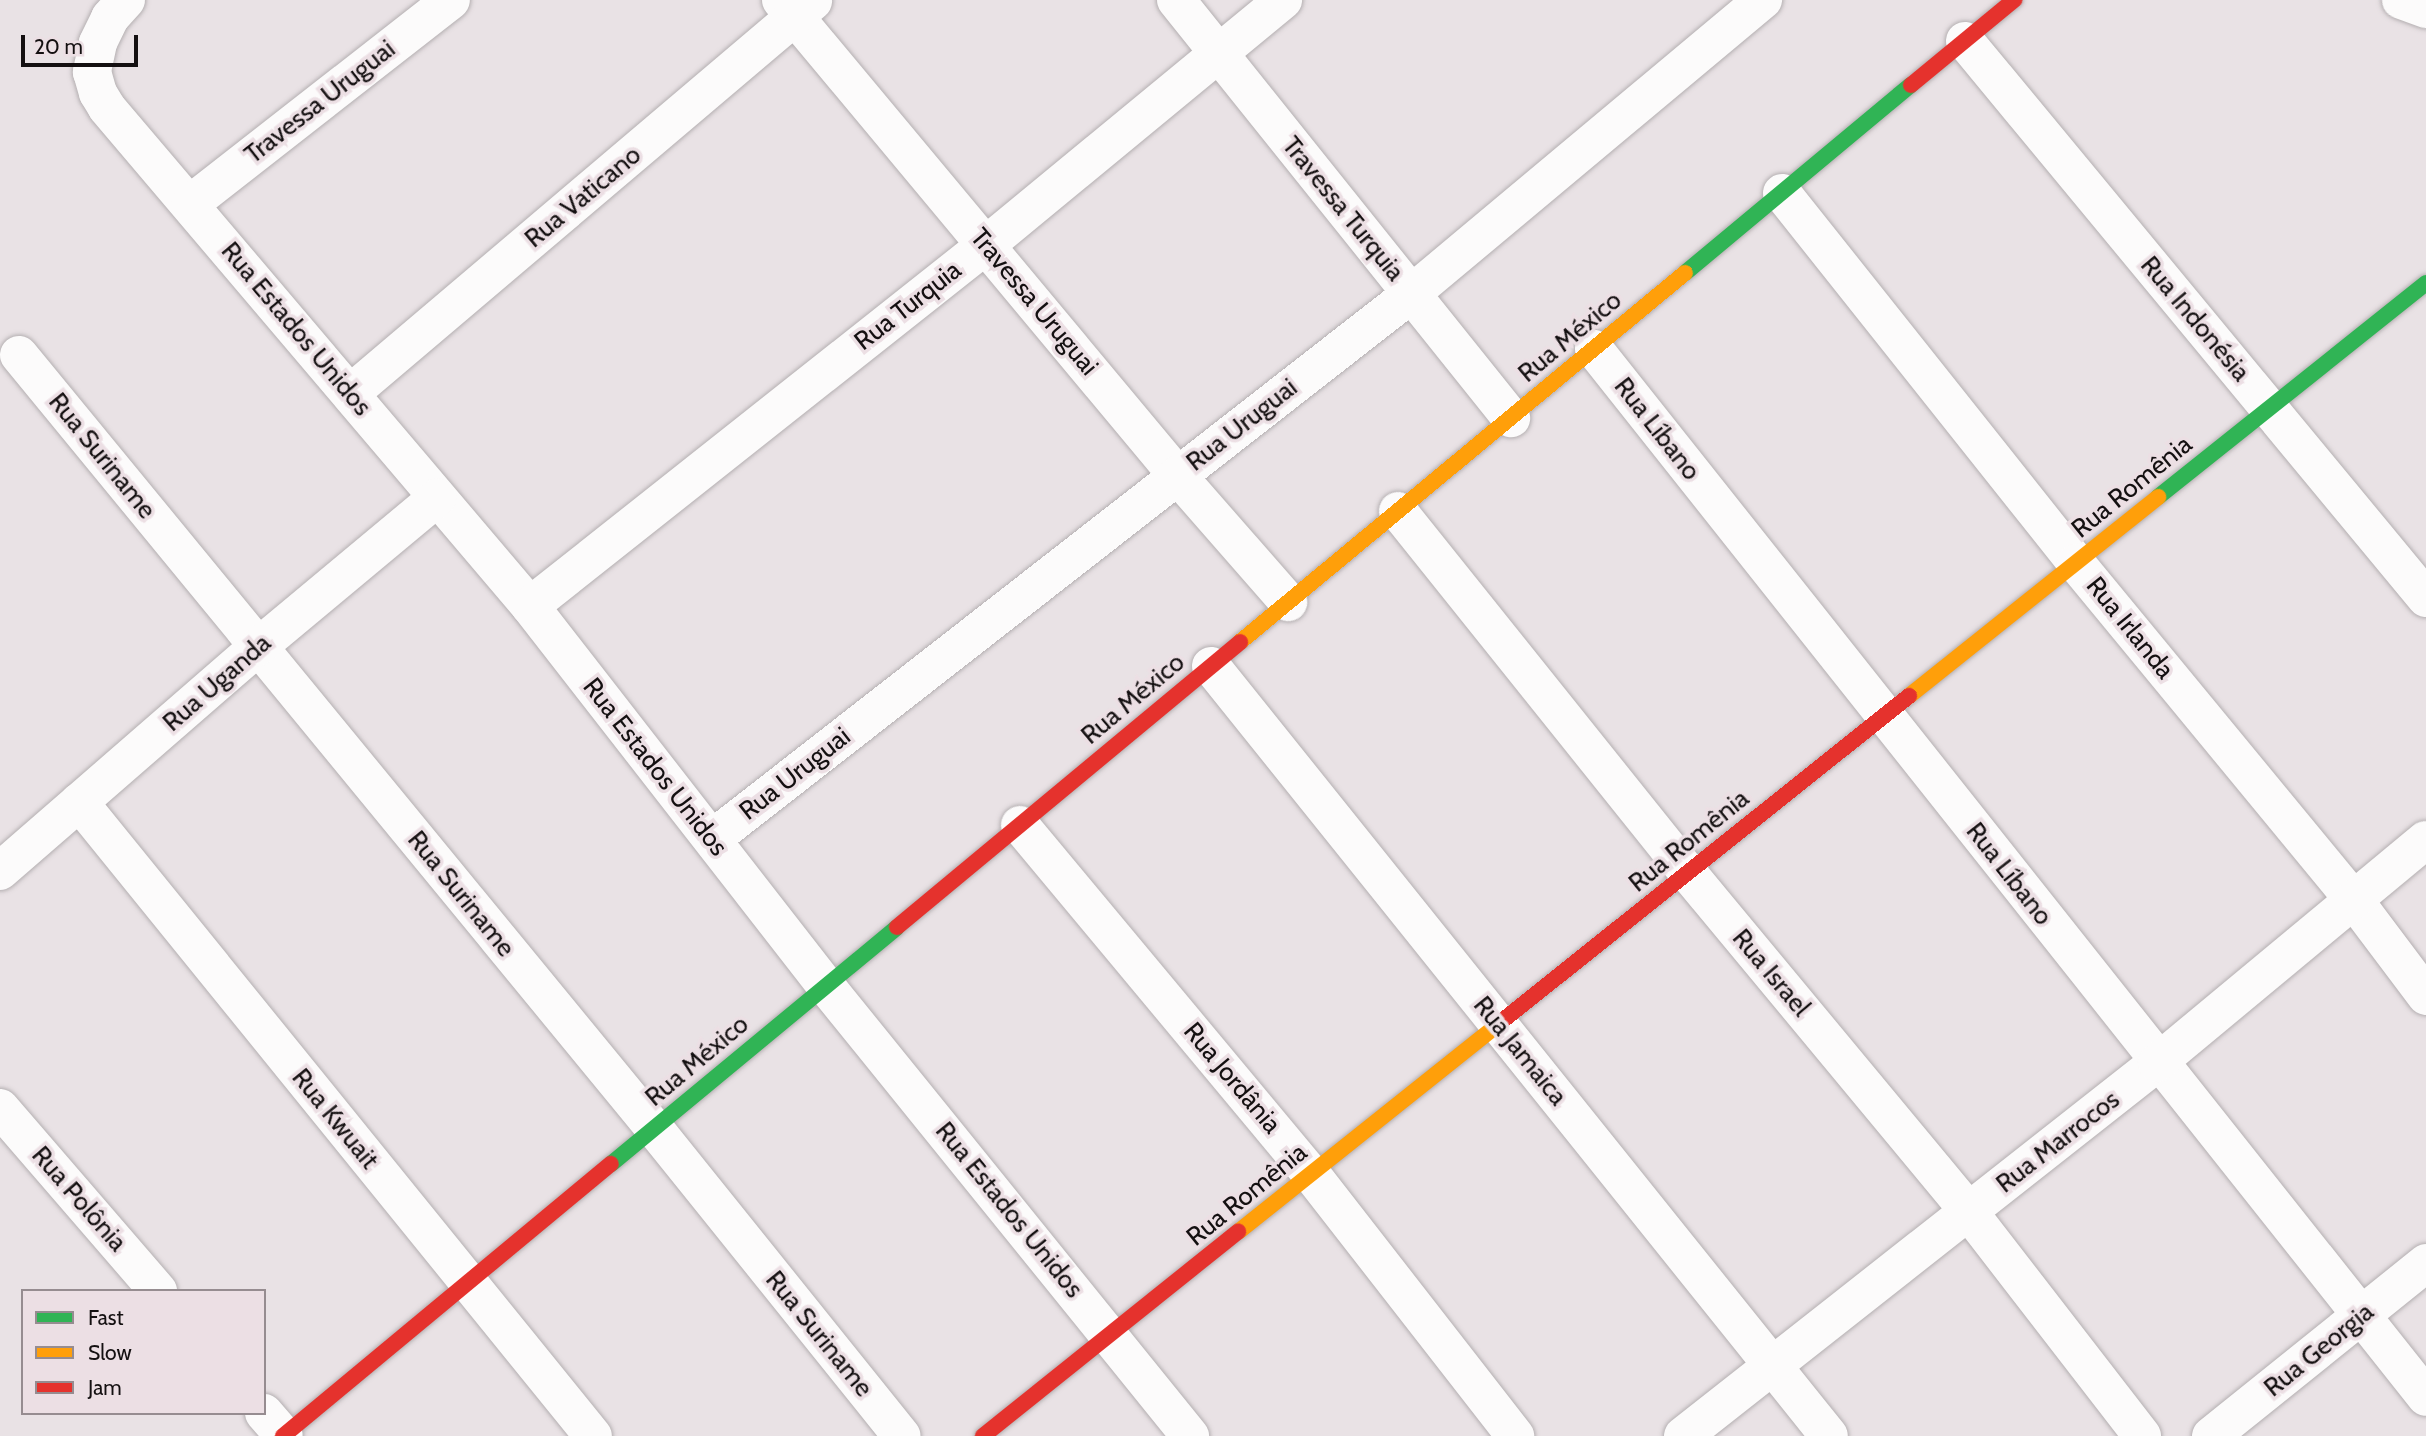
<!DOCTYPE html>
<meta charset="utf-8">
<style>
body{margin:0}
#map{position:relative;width:2426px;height:1436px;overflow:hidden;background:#e9e2e5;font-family:Cabin,sans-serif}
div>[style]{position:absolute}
.roads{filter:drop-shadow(0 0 2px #b4afb1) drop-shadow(0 0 2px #b4afb1)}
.street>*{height:38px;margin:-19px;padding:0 19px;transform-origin:19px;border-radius:19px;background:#fcfbfb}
.fast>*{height:16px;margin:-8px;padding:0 8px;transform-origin:8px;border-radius:8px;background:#30b455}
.slow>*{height:16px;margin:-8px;padding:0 8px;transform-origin:8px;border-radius:8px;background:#ff9f0a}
.jam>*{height:16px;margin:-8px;padding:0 8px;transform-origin:8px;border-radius:8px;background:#e5322d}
span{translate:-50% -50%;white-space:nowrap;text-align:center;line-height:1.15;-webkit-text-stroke:7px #ecdfe4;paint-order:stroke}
.street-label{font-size:26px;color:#141011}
.legend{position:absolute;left:21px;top:1289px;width:245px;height:126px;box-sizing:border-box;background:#ecdfe4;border:2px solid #968c90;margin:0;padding:9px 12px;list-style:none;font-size:21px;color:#141011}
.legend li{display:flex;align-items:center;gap:14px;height:35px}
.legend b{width:35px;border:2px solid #968c90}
.scale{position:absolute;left:21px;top:35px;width:117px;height:32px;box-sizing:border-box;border:4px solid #141011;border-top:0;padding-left:9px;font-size:21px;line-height:24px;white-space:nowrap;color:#141011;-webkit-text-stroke:5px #ecdfe4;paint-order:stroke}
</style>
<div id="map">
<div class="roads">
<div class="street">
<div style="left:126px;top:0;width:24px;rotate:132deg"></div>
<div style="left:110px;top:18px;width:28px;rotate:116deg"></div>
<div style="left:98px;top:43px;width:30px;rotate:102deg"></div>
<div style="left:92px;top:72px;width:22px;rotate:74deg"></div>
<div style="left:98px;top:93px;width:17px;rotate:59deg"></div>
<div style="left:107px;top:108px;width:653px;rotate:49.66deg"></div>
<div style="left:530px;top:606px;width:482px;rotate:52.1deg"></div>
<div style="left:826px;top:986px;width:579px;rotate:51.03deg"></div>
<div style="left:781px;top:0;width:618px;rotate:50.18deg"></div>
<div style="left:1177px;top:475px;width:169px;rotate:48.8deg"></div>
<div style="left:1176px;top:0;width:536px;rotate:51.29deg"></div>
<div style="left:2401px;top:0;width:27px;rotate:20deg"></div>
<div style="left:1965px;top:41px;width:723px;rotate:50.39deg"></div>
<div style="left:1782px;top:193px;width:473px;rotate:51.5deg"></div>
<div style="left:2076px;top:563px;width:437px;rotate:50.5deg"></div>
<div style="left:2354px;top:900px;width:120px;rotate:53.1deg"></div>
<div style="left:190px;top:204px;width:331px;rotate:-38deg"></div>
<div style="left:1594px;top:349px;width:1338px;rotate:51.55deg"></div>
<div style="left:19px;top:355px;width:1000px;rotate:50.6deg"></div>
<div style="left:654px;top:1128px;width:395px;rotate:51.2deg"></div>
<div style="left:351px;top:393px;width:606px;rotate:-40.31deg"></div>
<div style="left:1398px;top:511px;width:464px;rotate:51.3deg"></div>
<div style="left:1688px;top:873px;width:440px;rotate:50.3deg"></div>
<div style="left:1969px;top:1212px;width:283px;rotate:52.3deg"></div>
<div style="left:530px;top:606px;width:582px;rotate:-38.37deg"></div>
<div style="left:986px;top:245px;width:385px;rotate:-39.5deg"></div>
<div style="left:1211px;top:666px;width:987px;rotate:51.25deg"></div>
<div style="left:79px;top:802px;width:816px;rotate:50.97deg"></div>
<div style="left:1020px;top:825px;width:456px;rotate:50.2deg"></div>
<div style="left:1312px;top:1175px;width:331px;rotate:52.1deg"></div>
<div style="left:712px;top:839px;width:886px;rotate:-37.94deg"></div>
<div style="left:1411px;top:294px;width:459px;rotate:-39.9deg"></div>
<div style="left:0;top:871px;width:342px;rotate:-41deg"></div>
<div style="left:258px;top:647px;width:233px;rotate:-39.8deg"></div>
<div style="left:0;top:1108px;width:242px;rotate:49.2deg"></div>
<div style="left:264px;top:1413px;width:30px;rotate:49deg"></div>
<div style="left:1683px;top:1436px;width:603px;rotate:-38.2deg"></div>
<div style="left:2157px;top:1063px;width:349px;rotate:-39.7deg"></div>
<div style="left:2211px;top:1436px;width:276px;rotate:-38.8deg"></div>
</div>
<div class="fast">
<div style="left:1685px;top:273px;width:294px;rotate:-39.8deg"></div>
<div style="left:2158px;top:497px;width:343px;rotate:-38.6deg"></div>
<div style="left:611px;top:1164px;width:371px;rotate:-39.6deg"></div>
</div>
<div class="slow">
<div style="left:1240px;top:642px;width:578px;rotate:-39.67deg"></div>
<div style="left:1909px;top:696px;width:319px;rotate:-38.6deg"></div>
<div style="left:1238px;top:1232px;width:338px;rotate:-38.6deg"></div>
</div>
<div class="jam">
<div style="left:1911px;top:85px;width:134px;rotate:-39.5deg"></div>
<div style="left:897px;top:927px;width:446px;rotate:-39.7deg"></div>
<div style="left:1502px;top:1021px;width:521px;rotate:-38.61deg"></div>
<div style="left:283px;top:1436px;width:426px;rotate:-39.7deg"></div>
<div style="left:983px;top:1436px;width:327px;rotate:-38.7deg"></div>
</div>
</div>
<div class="street-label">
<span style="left:320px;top:102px;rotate:-38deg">Travessa Uruguai</span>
<span style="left:583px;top:197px;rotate:-40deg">Rua Vaticano</span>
<span style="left:1343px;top:209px;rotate:51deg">Travessa Turquia</span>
<span style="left:1034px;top:302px;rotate:50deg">Travessa Uruguai</span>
<span style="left:908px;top:306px;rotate:-38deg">Rua Turquia</span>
<span style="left:2195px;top:319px;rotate:50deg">Rua Indonésia</span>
<span style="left:296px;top:329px;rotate:50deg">Rua Estados Unidos</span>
<span style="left:1570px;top:337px;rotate:-40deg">Rua México</span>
<span style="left:1242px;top:425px;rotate:-38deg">Rua Uruguai</span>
<span style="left:1657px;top:429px;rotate:52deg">Rua Líbano</span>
<span style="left:102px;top:456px;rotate:51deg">Rua Suriname</span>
<span style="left:2132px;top:487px;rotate:-39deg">Rua Romênia</span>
<span style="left:2130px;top:628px;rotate:51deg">Rua Irlanda</span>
<span style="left:217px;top:683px;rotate:-41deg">Rua Uganda</span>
<span style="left:1133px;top:699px;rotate:-40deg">Rua México</span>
<span style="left:655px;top:767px;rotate:52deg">Rua Estados Unidos</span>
<span style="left:795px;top:774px;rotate:-38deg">Rua Uruguai</span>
<span style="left:1689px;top:841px;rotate:-39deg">Rua Romênia</span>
<span style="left:2009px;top:874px;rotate:52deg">Rua Líbano</span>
<span style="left:461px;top:894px;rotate:51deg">Rua Suriname</span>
<span style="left:1771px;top:973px;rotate:50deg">Rua Israel</span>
<span style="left:1520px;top:1051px;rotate:51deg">Rua Jamaica</span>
<span style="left:697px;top:1061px;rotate:-40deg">Rua México</span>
<span style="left:1232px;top:1078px;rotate:50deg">Rua Jordânia</span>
<span style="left:335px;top:1119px;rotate:51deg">Rua Kwuait</span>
<span style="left:2058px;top:1142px;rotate:-38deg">Rua Marrocos</span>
<span style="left:1247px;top:1195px;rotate:-39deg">Rua Romênia</span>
<span style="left:79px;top:1199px;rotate:49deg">Rua Polônia</span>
<span style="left:1009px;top:1210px;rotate:51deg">Rua Estados Unidos</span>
<span style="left:819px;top:1334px;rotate:51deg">Rua Suriname</span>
<span style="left:2319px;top:1350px;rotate:-39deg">Rua Georgia</span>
</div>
<ul class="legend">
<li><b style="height:9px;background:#30b455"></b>Fast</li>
<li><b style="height:9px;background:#ff9f0a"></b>Slow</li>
<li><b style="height:9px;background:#e5322d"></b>Jam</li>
</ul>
<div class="scale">20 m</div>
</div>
